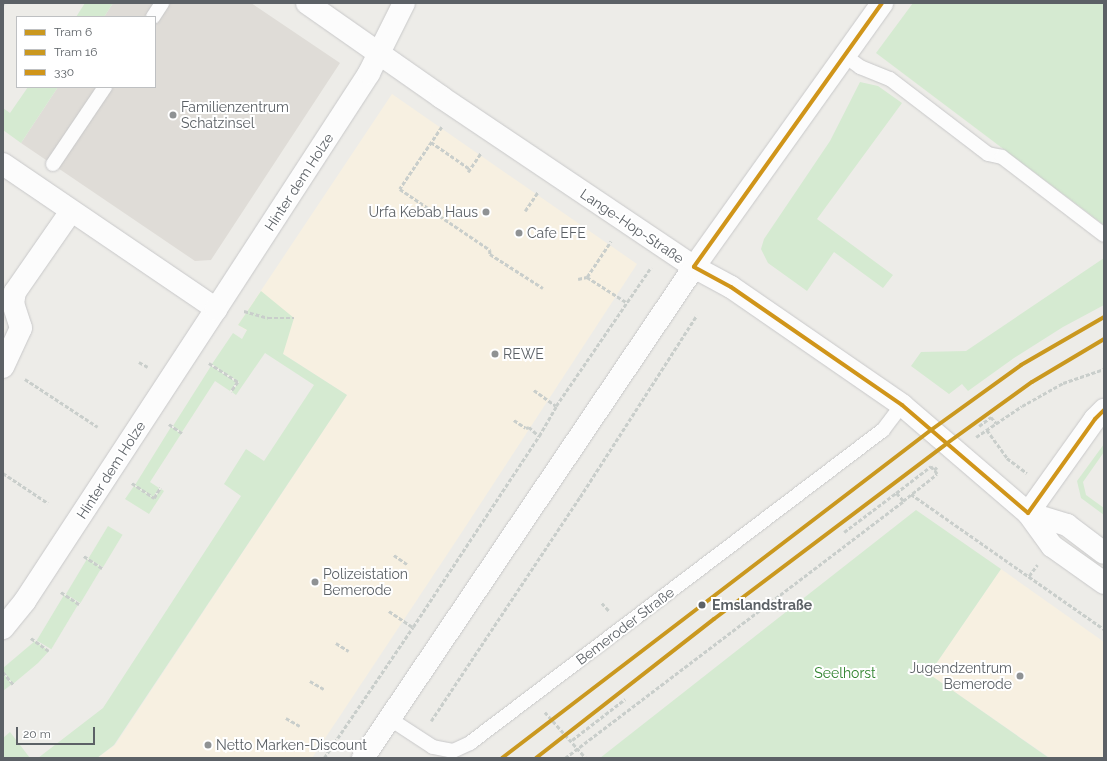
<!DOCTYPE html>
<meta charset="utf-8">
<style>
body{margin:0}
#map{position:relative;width:1107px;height:761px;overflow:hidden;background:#edece8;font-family:Raleway,sans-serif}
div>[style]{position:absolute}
.commercial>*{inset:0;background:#f7f0e1}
.education>*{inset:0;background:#dfdcd7}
.green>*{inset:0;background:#d5ead1;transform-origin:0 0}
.path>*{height:2.5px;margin-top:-1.25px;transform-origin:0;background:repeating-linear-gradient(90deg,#c9cecb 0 4px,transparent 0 6px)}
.roads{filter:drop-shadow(0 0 1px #c8c8c9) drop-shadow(0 0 1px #c8c8c9)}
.service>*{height:14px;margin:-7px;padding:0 7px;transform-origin:7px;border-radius:7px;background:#fcfcfc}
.minor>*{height:22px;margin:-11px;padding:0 11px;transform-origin:11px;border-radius:11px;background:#fcfcfc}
.tertiary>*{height:22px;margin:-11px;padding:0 11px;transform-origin:11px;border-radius:11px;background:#fcfcfc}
.secondary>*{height:22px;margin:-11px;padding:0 11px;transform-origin:11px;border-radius:11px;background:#fcfcfc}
.bus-1>*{height:4px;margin:-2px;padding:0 2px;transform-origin:2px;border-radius:2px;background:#d0951a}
.tram-1>*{height:4px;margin:-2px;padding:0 2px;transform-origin:2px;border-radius:2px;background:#ca981f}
.tram-2>*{height:4px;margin:-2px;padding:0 2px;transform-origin:2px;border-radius:2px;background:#ca981f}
.dots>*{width:11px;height:11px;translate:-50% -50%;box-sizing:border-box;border:2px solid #fff;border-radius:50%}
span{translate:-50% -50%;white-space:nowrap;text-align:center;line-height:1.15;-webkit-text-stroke:4px #fff;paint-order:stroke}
.poi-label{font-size:14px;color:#5c6166}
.left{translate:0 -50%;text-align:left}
.right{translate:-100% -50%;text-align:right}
.street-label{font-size:14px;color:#5c6166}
.stop-label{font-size:14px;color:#5c6166;font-weight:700}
.park-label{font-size:14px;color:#30832e}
.frame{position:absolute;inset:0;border:4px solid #5c6166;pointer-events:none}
.legend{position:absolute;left:16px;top:16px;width:140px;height:72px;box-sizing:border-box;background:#fff;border:1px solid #bec0c2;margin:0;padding:5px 7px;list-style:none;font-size:12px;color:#5c6166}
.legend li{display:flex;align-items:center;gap:8px;height:20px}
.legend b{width:20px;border:1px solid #bec0c2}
.scale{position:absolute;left:16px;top:727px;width:79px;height:18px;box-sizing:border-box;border:2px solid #5c6166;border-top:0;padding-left:5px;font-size:12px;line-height:14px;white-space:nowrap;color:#5c6166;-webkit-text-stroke:3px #fff;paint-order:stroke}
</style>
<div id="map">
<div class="commercial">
<div style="clip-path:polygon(392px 94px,637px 264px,462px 532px,312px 758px,97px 758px,115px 745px,347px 395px,238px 325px)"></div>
<div style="clip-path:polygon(1001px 569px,1104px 642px,1104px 758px,1050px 758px,929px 674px)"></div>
</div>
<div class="education">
<div style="clip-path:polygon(113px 3px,251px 3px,340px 63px,211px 260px,195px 261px,21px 143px,58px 87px,155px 87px,155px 17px,104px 17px)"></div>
</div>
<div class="green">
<div style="clip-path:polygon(85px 3px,113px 3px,104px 17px,76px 17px)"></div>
<div style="clip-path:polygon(913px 3px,1104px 3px,1104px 225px,876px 53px)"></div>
<div style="clip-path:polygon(860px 82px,878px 86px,902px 103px,817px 219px,893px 275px,883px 288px,834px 252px,807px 291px,768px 263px,761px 249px,764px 239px,830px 141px)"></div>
<div style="clip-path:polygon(28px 87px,58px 87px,21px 143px,3px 130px,3px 108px,10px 113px)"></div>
<div style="clip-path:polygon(1104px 258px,1104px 305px,1063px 327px,1014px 358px,968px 391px,962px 384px,949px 394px,911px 366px,921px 352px,966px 351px)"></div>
<div style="clip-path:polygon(261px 291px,294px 318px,283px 354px,347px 395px,114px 745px,97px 758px,38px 758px,103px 708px,241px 496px,224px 484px,246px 449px,264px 461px,314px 385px,265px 353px,236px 395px,232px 392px,239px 382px,212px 364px,233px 333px,242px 339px,247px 330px,238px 325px)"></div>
<div style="clip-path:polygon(211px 366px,236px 382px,230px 391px,215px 381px,182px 432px,173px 426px)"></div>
<div style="clip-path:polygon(171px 427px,181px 434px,150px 482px,159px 488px,153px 497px,135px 485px)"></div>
<div style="clip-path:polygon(1104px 444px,1104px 452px,1083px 482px,1086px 495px,1104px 508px,1104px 515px,1081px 498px,1077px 481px)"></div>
<div style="clip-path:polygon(134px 486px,154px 498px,161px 489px,164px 491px,149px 514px,125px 499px)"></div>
<div style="clip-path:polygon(916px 510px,1001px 569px,929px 674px,1049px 758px,600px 758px)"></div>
<div style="left:108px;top:526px;width:17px;height:38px;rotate:31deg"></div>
<div style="left:87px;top:559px;width:17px;height:41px;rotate:31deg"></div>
<div style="left:64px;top:595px;width:17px;height:53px;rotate:31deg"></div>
<div style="clip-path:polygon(35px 641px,49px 651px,38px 663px,13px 684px,3px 671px,3px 668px)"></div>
<div style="clip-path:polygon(3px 673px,12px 684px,3px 691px)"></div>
<div style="clip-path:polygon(10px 732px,30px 758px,3px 758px,3px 738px)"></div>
</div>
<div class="path">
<div style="left:3px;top:4px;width:1px;rotate:-45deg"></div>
<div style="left:442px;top:127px;width:75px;rotate:124.1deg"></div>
<div style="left:400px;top:189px;width:109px;rotate:34.1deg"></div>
<div style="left:490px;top:250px;width:4px;rotate:90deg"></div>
<div style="left:490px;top:254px;width:63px;rotate:32.7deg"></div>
<div style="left:431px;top:142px;width:47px;rotate:34.7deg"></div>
<div style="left:468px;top:172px;width:23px;rotate:-56deg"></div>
<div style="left:525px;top:211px;width:23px;rotate:-56deg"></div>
<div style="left:587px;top:277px;width:46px;rotate:32.7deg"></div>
<div style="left:578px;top:279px;width:9px;rotate:-13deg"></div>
<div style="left:587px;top:277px;width:43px;rotate:-56.3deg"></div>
<div style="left:244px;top:311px;width:25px;rotate:16deg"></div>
<div style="left:268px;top:318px;width:26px"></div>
<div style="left:139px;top:362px;width:10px;rotate:29deg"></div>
<div style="left:209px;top:363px;width:35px;rotate:33deg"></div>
<div style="left:238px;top:382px;width:12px;rotate:125deg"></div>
<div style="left:25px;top:379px;width:87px;rotate:33.3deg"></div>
<div style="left:534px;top:390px;width:27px;rotate:36deg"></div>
<div style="left:514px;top:420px;width:14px;rotate:34deg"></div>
<div style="left:526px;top:428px;width:3px;rotate:-18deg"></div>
<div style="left:529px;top:427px;width:13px;rotate:42deg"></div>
<div style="left:169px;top:424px;width:16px;rotate:35deg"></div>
<div style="left:979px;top:426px;width:15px;rotate:-37deg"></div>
<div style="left:991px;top:417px;width:8px;rotate:50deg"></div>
<div style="left:987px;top:430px;width:34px;rotate:54deg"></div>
<div style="left:1007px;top:458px;width:25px;rotate:37deg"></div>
<div style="left:976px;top:437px;width:55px;rotate:-34deg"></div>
<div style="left:1022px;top:406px;width:47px;rotate:-29.3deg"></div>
<div style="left:1063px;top:383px;width:43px;rotate:-18.9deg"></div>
<div style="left:3px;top:473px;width:54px;rotate:33.7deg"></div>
<div style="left:132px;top:483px;width:27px;rotate:34deg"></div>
<div style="left:154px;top:498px;width:12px;rotate:-59deg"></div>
<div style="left:911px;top:494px;width:236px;rotate:35deg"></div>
<div style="left:903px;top:501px;width:11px;rotate:-131deg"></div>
<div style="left:896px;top:493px;width:44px;rotate:-37.6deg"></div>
<div style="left:931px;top:466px;width:5px;rotate:53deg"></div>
<div style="left:844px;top:532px;width:65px;rotate:-36.9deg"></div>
<div style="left:394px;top:555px;width:16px;rotate:35deg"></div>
<div style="left:84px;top:556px;width:22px;rotate:34deg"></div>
<div style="left:1029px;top:576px;width:14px;rotate:-54deg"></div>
<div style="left:61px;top:592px;width:22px;rotate:34deg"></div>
<div style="left:602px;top:603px;width:12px;rotate:48deg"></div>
<div style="left:389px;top:611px;width:29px;rotate:34deg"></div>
<div style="left:31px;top:638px;width:22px;rotate:36deg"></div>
<div style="left:336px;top:643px;width:15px;rotate:32deg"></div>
<div style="left:3px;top:672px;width:16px;rotate:50deg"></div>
<div style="left:310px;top:681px;width:16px;rotate:30deg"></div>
<div style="left:545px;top:712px;width:62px;rotate:48.3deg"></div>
<div style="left:286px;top:718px;width:16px;rotate:30deg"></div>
<div style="left:431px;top:721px;width:269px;rotate:-56.4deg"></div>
<div style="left:580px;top:497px;width:216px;rotate:-57.3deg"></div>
<div style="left:572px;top:740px;width:67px;rotate:-37.7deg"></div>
<div style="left:324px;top:758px;width:158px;rotate:-55.8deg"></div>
<div style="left:413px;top:627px;width:229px;rotate:-56.6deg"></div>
<div style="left:539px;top:436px;width:34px;rotate:-60deg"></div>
<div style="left:556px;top:406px;width:168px;rotate:-55.6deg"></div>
<div style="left:565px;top:758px;width:425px;rotate:-37.2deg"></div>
<div style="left:903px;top:501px;width:43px;rotate:-38.5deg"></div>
<div style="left:937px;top:474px;width:5px;rotate:-127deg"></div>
<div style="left:934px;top:470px;width:4px;rotate:-45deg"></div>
</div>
<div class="roads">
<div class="service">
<div style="left:153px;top:17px;width:17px;rotate:-57deg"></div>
<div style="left:845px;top:56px;width:19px;rotate:36deg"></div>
<div style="left:860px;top:67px;width:32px;rotate:22deg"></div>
<div style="left:890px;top:79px;width:123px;rotate:37.4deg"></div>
<div style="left:988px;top:154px;width:14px;rotate:12deg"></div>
<div style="left:1002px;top:157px;width:128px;rotate:37.4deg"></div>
<div style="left:53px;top:164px;width:93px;rotate:-56deg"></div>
<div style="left:390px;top:719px;width:51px;rotate:33.1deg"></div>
<div style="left:433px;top:747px;width:20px;rotate:11deg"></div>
<div style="left:453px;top:751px;width:19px;rotate:-25deg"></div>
<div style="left:470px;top:743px;width:518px;rotate:-37.16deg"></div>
<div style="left:883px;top:430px;width:31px;rotate:-53deg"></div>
</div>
<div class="minor">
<div style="left:307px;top:3px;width:164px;rotate:35deg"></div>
<div style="left:441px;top:97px;width:305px;rotate:33.9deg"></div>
<div style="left:3px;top:164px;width:258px;rotate:34.2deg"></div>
<div style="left:216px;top:309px;width:349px;rotate:123.2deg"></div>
<div style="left:25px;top:601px;width:35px;rotate:129deg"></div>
<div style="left:216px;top:309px;width:281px;rotate:-57deg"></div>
<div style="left:369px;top:73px;width:78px;rotate:-63.4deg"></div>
<div style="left:3px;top:367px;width:43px;rotate:-65.2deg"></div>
<div style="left:21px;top:328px;width:25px;rotate:-108deg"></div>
<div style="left:13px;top:304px;width:12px;rotate:-81deg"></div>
<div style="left:15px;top:292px;width:98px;rotate:-55.3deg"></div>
<div style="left:1028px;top:513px;width:115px;rotate:-54.5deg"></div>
<div style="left:1095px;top:419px;width:13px;rotate:-45deg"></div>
</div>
<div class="tertiary">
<div style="left:694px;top:267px;width:42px;rotate:28.4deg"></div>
<div style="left:731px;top:287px;width:208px;rotate:34.6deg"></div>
<div style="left:902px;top:405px;width:166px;rotate:40.6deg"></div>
<div style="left:1028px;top:513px;width:41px;rotate:54deg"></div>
<div style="left:1052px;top:546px;width:64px;rotate:35.4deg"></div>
<div style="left:1028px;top:513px;width:41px;rotate:17.1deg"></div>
<div style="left:1067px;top:525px;width:46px;rotate:37.1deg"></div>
</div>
<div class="secondary">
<div style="left:363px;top:758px;width:592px;rotate:-56.01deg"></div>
<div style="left:694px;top:267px;width:324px;rotate:-54.5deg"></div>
</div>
</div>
<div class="bus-1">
<div style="left:882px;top:3px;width:324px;rotate:125.5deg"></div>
<div style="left:694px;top:267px;width:42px;rotate:28.4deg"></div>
<div style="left:731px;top:287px;width:208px;rotate:34.6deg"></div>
<div style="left:902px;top:405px;width:166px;rotate:40.6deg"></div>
<div style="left:1028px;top:513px;width:115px;rotate:-54.5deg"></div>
<div style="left:1095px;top:419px;width:13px;rotate:-45deg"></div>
</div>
<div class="tram-1">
<div style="left:502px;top:758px;width:540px;rotate:-37.4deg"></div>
<div style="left:931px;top:430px;width:111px;rotate:-35.8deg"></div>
<div style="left:1021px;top:365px;width:96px;rotate:-30deg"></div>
</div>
<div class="tram-2">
<div style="left:536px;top:758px;width:226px;rotate:-38deg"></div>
<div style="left:714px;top:619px;width:291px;rotate:-37deg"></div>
<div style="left:946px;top:444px;width:106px;rotate:-35.8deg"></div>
<div style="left:1032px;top:382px;width:84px;rotate:-30.8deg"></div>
</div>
<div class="dots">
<div style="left:173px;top:115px;background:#8f9294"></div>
<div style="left:486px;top:212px;background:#8f9294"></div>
<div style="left:519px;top:233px;background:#8f9294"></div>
<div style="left:495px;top:354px;background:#8f9294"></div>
<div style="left:315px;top:582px;background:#8f9294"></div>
<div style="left:702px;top:605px;background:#5c6166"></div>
<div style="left:1020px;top:676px;background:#8f9294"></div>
<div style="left:208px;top:745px;background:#8f9294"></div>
</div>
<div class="poi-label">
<span class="left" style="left:181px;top:115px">Familienzentrum<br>Schatzinsel</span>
<span class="right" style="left:478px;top:212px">Urfa Kebab Haus</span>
<span class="left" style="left:527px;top:233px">Cafe EFE</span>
<span class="left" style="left:503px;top:354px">REWE</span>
<span class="left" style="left:323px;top:582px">Polizeistation<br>Bemerode</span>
<span class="right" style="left:1012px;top:676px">Jugendzentrum<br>Bemerode</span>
<span class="left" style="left:216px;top:745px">Netto Marken-Discount</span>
</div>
<div class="street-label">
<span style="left:299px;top:182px;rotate:-57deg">Hinter dem Holze</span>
<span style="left:632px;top:226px;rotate:34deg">Lange-Hop-Straße</span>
<span style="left:111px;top:470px;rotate:-57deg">Hinter dem Holze</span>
<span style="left:625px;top:626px;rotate:-37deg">Bemeroder Straße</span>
</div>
<div class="stop-label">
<span class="left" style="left:712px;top:605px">Emslandstraße</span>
</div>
<div class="park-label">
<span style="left:845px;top:673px">Seelhorst</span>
</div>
<div class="frame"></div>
<ul class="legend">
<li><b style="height:5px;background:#ca981f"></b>Tram 6</li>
<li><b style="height:5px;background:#ca981f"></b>Tram 16</li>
<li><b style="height:5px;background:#d0951a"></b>330</li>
</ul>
<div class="scale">20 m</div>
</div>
